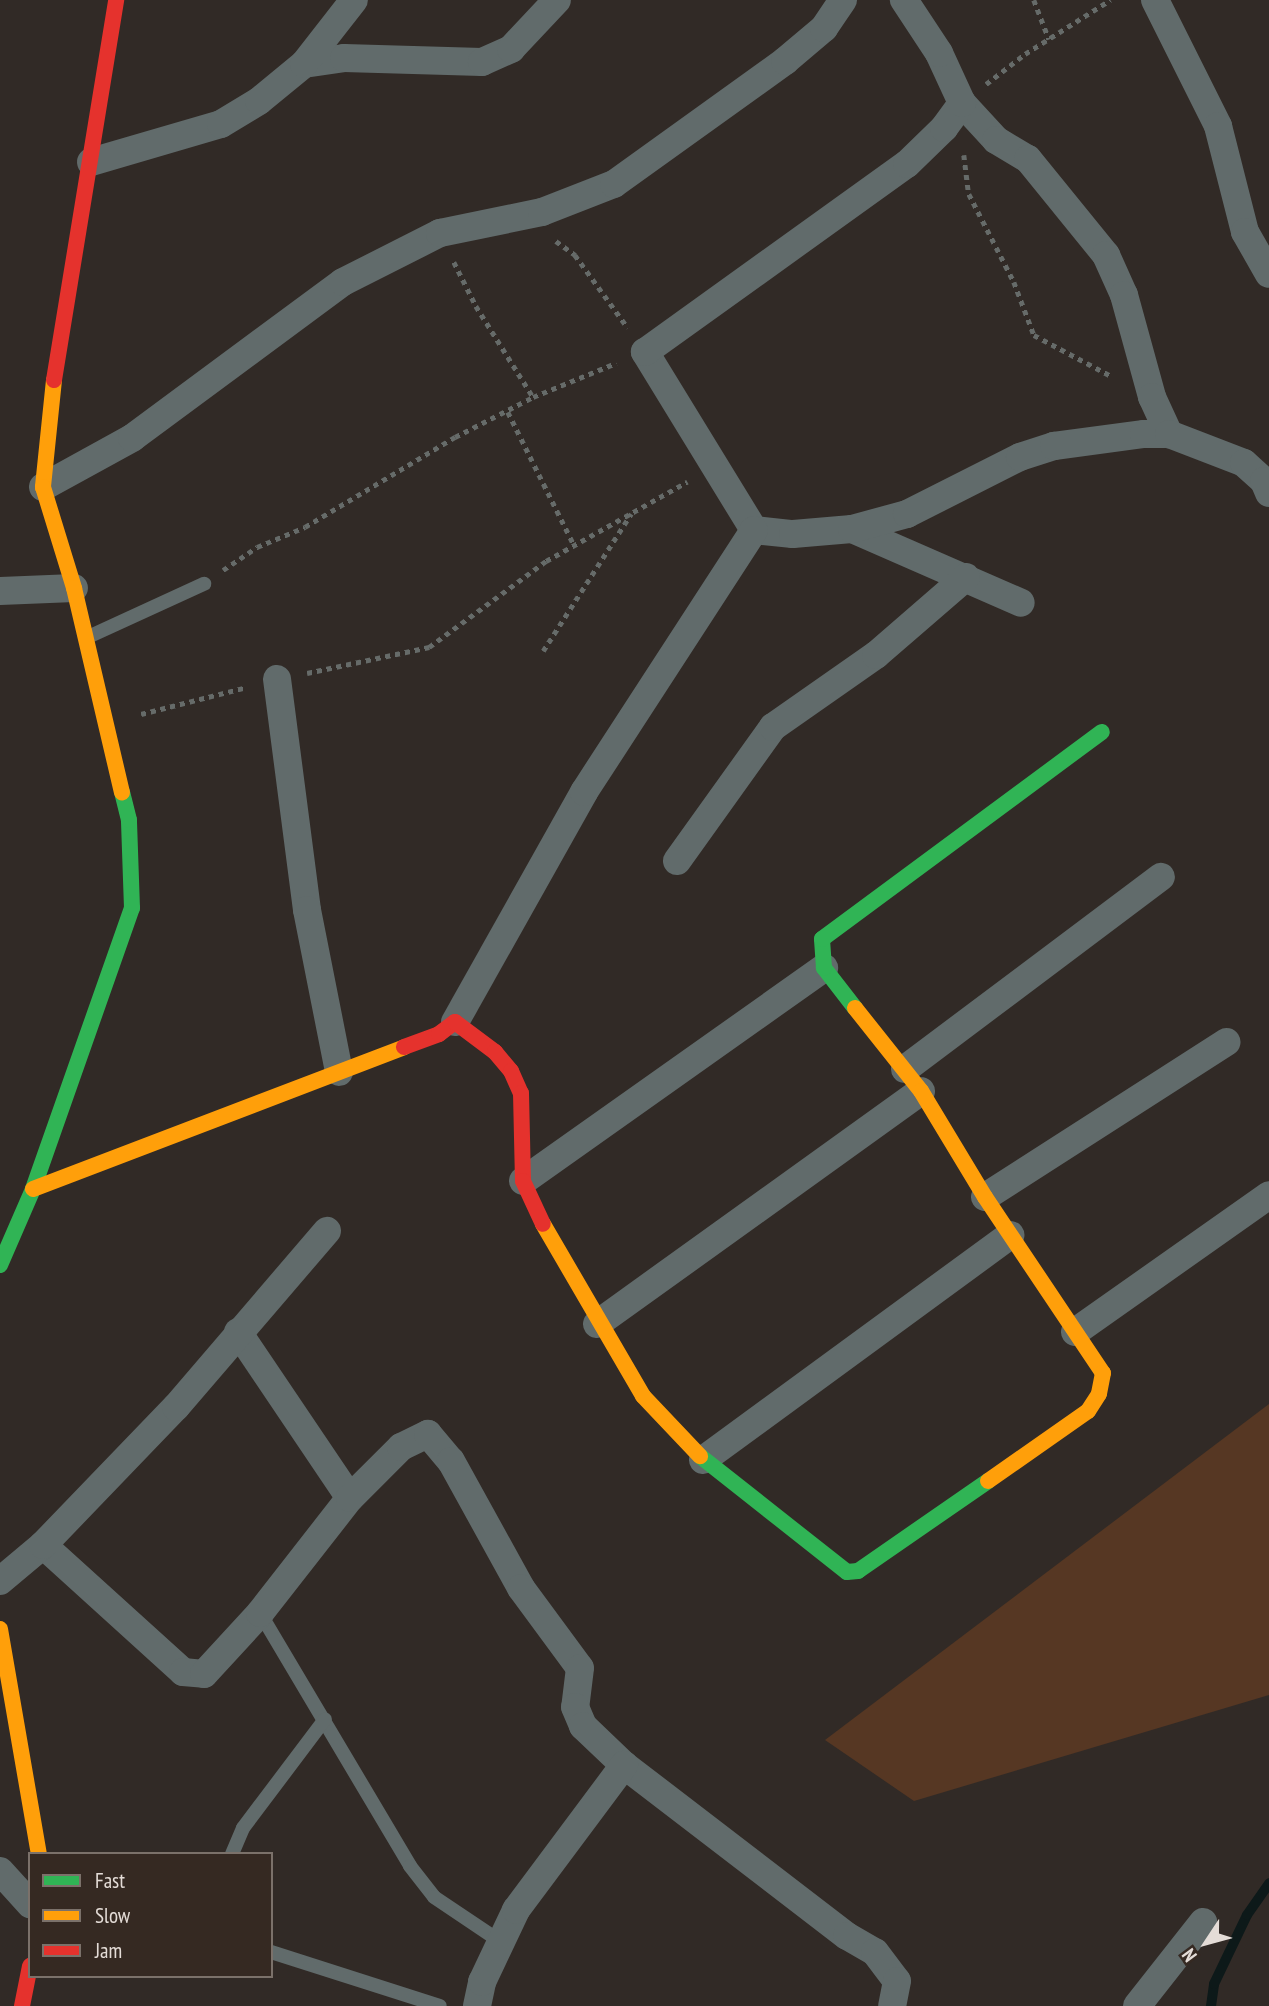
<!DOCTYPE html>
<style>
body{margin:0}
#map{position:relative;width:1269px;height:2006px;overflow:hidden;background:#312a26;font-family:"PT Sans Narrow",sans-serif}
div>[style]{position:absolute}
.green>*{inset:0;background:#563723}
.stream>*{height:10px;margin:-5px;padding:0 5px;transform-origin:5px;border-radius:5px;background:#0d1919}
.path>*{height:4.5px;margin-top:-2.25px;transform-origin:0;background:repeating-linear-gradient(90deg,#666b69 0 5px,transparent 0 10px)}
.lane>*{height:14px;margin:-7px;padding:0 7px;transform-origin:7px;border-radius:7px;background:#616b6b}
.street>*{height:28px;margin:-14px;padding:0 14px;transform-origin:14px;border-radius:14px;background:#616b6b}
.fast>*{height:16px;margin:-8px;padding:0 8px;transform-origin:8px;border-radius:8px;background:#30b455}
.slow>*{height:16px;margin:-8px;padding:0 8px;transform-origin:8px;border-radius:8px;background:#ff9f0a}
.jam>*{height:16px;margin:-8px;padding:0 8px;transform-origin:8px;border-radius:8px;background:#e5322d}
span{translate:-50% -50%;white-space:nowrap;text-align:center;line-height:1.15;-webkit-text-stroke:7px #352922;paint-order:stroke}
.legend{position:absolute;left:28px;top:1852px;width:245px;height:126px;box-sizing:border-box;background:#352922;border:2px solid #7b716a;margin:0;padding:9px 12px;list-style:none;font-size:21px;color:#e4dcd7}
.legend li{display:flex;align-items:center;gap:14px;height:35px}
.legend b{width:35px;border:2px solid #7b716a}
.north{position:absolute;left:1171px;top:1908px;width:70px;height:70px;-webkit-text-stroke:5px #352922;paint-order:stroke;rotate:234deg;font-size:19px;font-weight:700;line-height:28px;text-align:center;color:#e4dcd7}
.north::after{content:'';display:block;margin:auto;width:24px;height:32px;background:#e4dcd7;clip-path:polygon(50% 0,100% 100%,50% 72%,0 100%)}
</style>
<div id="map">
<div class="green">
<div style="clip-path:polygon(1269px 1404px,1269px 1695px,914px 1801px,825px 1740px)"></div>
</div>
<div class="stream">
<div style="left:1211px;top:2006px;width:22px;rotate:-82deg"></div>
<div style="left:1214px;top:1984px;width:76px;rotate:-64.4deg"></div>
<div style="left:1247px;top:1915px;width:39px;rotate:-55deg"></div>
</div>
<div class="path">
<div style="left:1034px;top:0;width:42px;rotate:69deg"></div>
<div style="left:986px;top:84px;width:49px;rotate:-37.6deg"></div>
<div style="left:1025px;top:54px;width:101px;rotate:-32.4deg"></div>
<div style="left:964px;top:155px;width:39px;rotate:83deg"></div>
<div style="left:969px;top:194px;width:99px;rotate:62.9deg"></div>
<div style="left:1014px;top:282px;width:57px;rotate:69.3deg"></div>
<div style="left:1034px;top:335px;width:89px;rotate:28deg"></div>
<div style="left:556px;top:241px;width:24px;rotate:36deg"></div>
<div style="left:575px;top:255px;width:90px;rotate:54deg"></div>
<div style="left:454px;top:262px;width:49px;rotate:63.4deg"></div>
<div style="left:476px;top:306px;width:107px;rotate:57.9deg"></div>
<div style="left:508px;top:412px;width:148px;rotate:63.6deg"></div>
<div style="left:223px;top:570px;width:41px;rotate:-34.1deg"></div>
<div style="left:257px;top:547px;width:52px;rotate:-22.6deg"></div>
<div style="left:305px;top:527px;width:175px;rotate:-31deg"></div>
<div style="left:455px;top:437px;width:88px;rotate:-27.1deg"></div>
<div style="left:533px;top:397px;width:90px;rotate:-22.3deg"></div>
<div style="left:543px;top:651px;width:163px;rotate:-57.3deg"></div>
<div style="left:307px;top:673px;width:125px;rotate:-12deg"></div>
<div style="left:429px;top:647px;width:145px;rotate:-36.3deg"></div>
<div style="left:546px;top:561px;width:162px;rotate:-29.3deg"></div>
<div style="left:141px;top:714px;width:109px;rotate:-14.3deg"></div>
</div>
<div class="lane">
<div style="left:88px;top:637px;width:128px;rotate:-24.6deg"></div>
<div style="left:260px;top:1613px;width:294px;rotate:59.3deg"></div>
<div style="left:410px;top:1866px;width:39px;rotate:52deg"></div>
<div style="left:434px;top:1897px;width:81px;rotate:33.9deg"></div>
<div style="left:232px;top:1854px;width:28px;rotate:-67deg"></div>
<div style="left:243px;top:1828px;width:136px;rotate:-53deg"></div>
<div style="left:271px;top:1952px;width:177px;rotate:17.7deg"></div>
</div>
<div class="street">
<div style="left:1155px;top:0;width:141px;rotate:63.4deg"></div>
<div style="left:1218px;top:126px;width:109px;rotate:75.7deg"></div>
<div style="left:1245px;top:232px;width:48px;rotate:60.3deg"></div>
<div style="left:304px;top:64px;width:40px;rotate:-8.5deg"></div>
<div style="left:344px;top:58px;width:138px;rotate:1.7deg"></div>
<div style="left:482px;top:62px;width:32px;rotate:-24deg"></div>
<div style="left:511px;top:49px;width:67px;rotate:-46.8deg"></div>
<div style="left:962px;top:103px;width:50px;rotate:47.4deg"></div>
<div style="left:996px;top:140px;width:37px;rotate:31deg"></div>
<div style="left:1028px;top:159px;width:124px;rotate:50.9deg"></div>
<div style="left:1106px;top:255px;width:44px;rotate:65.8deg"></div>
<div style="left:1124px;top:295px;width:106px;rotate:74.6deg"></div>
<div style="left:1152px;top:397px;width:41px;rotate:65.3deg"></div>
<div style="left:91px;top:162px;width:135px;rotate:-16.3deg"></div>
<div style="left:221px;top:124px;width:44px;rotate:-31.2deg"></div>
<div style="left:259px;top:101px;width:58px;rotate:-39.4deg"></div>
<div style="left:304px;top:64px;width:81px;rotate:-52deg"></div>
<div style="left:43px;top:487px;width:102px;rotate:-28.8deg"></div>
<div style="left:132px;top:438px;width:262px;rotate:-36.5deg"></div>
<div style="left:343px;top:282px;width:109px;rotate:-26.8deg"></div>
<div style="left:440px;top:233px;width:104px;rotate:-11.6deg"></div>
<div style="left:542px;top:212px;width:77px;rotate:-21.3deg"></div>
<div style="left:614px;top:184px;width:211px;rotate:-35.7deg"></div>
<div style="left:785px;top:61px;width:51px;rotate:-40.2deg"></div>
<div style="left:824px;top:28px;width:34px;rotate:-56deg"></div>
<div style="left:852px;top:529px;width:184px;rotate:23.6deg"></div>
<div style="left:754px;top:530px;width:209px;rotate:-121.5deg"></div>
<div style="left:645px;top:352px;width:322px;rotate:-35.7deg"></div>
<div style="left:907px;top:164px;width:52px;rotate:-44.2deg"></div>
<div style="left:944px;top:128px;width:31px;rotate:-54deg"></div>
<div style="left:962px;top:103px;width:55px;rotate:-114.7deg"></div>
<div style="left:939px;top:53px;width:64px;rotate:-123.4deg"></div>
<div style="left:754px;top:530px;width:39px;rotate:6deg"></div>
<div style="left:793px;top:534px;width:59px;rotate:-4.8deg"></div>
<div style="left:852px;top:529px;width:57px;rotate:-15.3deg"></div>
<div style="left:907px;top:514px;width:127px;rotate:-26.8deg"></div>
<div style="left:1020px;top:457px;width:36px;rotate:-18deg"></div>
<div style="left:1054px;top:446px;width:91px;rotate:-7.6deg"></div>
<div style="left:1144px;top:434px;width:25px"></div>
<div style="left:1169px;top:434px;width:80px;rotate:21.1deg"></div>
<div style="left:1244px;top:463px;width:27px;rotate:42deg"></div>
<div style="left:1264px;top:481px;width:13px;rotate:67deg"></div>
<div style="left:0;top:591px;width:74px;rotate:-2.3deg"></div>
<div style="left:277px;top:679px;width:233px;rotate:82.6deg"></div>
<div style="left:307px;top:910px;width:165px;rotate:78.8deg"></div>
<div style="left:677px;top:861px;width:165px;rotate:-54.4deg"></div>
<div style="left:773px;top:727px;width:126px;rotate:-35deg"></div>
<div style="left:876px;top:655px;width:119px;rotate:-40.9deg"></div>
<div style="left:455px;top:1022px;width:264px;rotate:-60.7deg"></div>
<div style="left:584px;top:792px;width:312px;rotate:-57deg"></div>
<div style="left:905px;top:1069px;width:320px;rotate:-36.9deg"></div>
<div style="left:523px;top:1181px;width:369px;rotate:-35.3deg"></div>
<div style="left:985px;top:1197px;width:287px;rotate:-32.7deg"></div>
<div style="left:597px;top:1324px;width:399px;rotate:-35.7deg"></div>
<div style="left:238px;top:1332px;width:200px;rotate:56deg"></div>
<div style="left:1075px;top:1332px;width:237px;rotate:-35.2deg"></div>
<div style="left:703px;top:1460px;width:381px;rotate:-36.2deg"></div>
<div style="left:43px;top:1545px;width:189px;rotate:42.2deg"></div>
<div style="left:183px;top:1672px;width:21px;rotate:5deg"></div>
<div style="left:204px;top:1674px;width:83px;rotate:-47.4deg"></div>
<div style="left:260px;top:1613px;width:146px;rotate:-52deg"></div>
<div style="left:350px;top:1498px;width:72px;rotate:-45deg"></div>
<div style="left:401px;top:1447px;width:30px;rotate:-26deg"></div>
<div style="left:428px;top:1434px;width:35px;rotate:50deg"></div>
<div style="left:451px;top:1461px;width:145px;rotate:61.1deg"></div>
<div style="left:521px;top:1588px;width:99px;rotate:53.6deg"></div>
<div style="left:580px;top:1668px;width:39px;rotate:97deg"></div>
<div style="left:575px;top:1707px;width:21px;rotate:67deg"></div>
<div style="left:583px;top:1726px;width:57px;rotate:43.6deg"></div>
<div style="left:624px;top:1765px;width:281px;rotate:37.5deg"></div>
<div style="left:847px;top:1936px;width:32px;rotate:30deg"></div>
<div style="left:875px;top:1952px;width:36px;rotate:53deg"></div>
<div style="left:897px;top:1981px;width:25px;rotate:101deg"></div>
<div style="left:0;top:1581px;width:56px;rotate:-39.9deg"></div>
<div style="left:43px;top:1545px;width:192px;rotate:-46.1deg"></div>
<div style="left:176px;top:1407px;width:232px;rotate:-49.4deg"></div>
<div style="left:0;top:1871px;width:45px;rotate:47.7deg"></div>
<div style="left:477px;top:2006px;width:25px;rotate:-78deg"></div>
<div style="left:482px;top:1982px;width:80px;rotate:-64.7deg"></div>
<div style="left:516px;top:1910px;width:181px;rotate:-53.3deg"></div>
<div style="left:1137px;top:2006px;width:107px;rotate:-51.8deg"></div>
</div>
<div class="fast">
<div style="left:855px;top:1008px;width:51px;rotate:-127.8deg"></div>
<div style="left:824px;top:968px;width:29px;rotate:-94deg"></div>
<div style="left:822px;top:939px;width:348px;rotate:-36.5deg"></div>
<div style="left:0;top:1265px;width:83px;rotate:-66.5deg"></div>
<div style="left:33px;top:1189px;width:298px;rotate:-70.6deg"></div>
<div style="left:132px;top:908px;width:88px;rotate:-92deg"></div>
<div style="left:129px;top:820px;width:29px;rotate:-104deg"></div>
<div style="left:700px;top:1456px;width:187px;rotate:38.3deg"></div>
<div style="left:847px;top:1572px;width:11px;rotate:-5deg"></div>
<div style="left:858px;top:1571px;width:158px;rotate:-34.7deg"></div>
</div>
<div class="slow">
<div style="left:54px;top:380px;width:108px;rotate:95.9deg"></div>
<div style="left:43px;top:487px;width:106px;rotate:72.9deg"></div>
<div style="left:74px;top:588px;width:210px;rotate:76.8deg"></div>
<div style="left:855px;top:1008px;width:106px;rotate:51.5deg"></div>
<div style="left:921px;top:1091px;width:124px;rotate:58.9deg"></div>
<div style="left:985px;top:1197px;width:212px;rotate:56.2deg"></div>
<div style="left:1103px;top:1373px;width:21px;rotate:101deg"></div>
<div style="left:1099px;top:1394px;width:20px;rotate:123deg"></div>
<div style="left:1088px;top:1411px;width:122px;rotate:145deg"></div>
<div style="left:33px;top:1189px;width:397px;rotate:-20.9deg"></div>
<div style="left:543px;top:1224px;width:199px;rotate:59.8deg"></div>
<div style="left:643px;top:1396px;width:83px;rotate:46.5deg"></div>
<div style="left:0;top:1629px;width:228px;rotate:80.2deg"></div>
</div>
<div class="jam">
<div style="left:54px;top:380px;width:385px;rotate:-80.7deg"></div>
<div style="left:404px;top:1047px;width:37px;rotate:-20deg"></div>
<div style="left:439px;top:1034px;width:20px;rotate:-37deg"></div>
<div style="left:455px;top:1022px;width:50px;rotate:36.9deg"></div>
<div style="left:495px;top:1052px;width:25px;rotate:50deg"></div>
<div style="left:511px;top:1071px;width:24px;rotate:66deg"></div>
<div style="left:521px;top:1093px;width:88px;rotate:88.7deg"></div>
<div style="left:523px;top:1181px;width:47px;rotate:65.1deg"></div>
<div style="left:22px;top:2006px;width:41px;rotate:-78.7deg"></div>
</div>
<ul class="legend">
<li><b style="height:9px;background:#30b455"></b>Fast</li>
<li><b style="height:9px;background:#ff9f0a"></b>Slow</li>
<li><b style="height:9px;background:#e5322d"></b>Jam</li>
</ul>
<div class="north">N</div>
</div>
